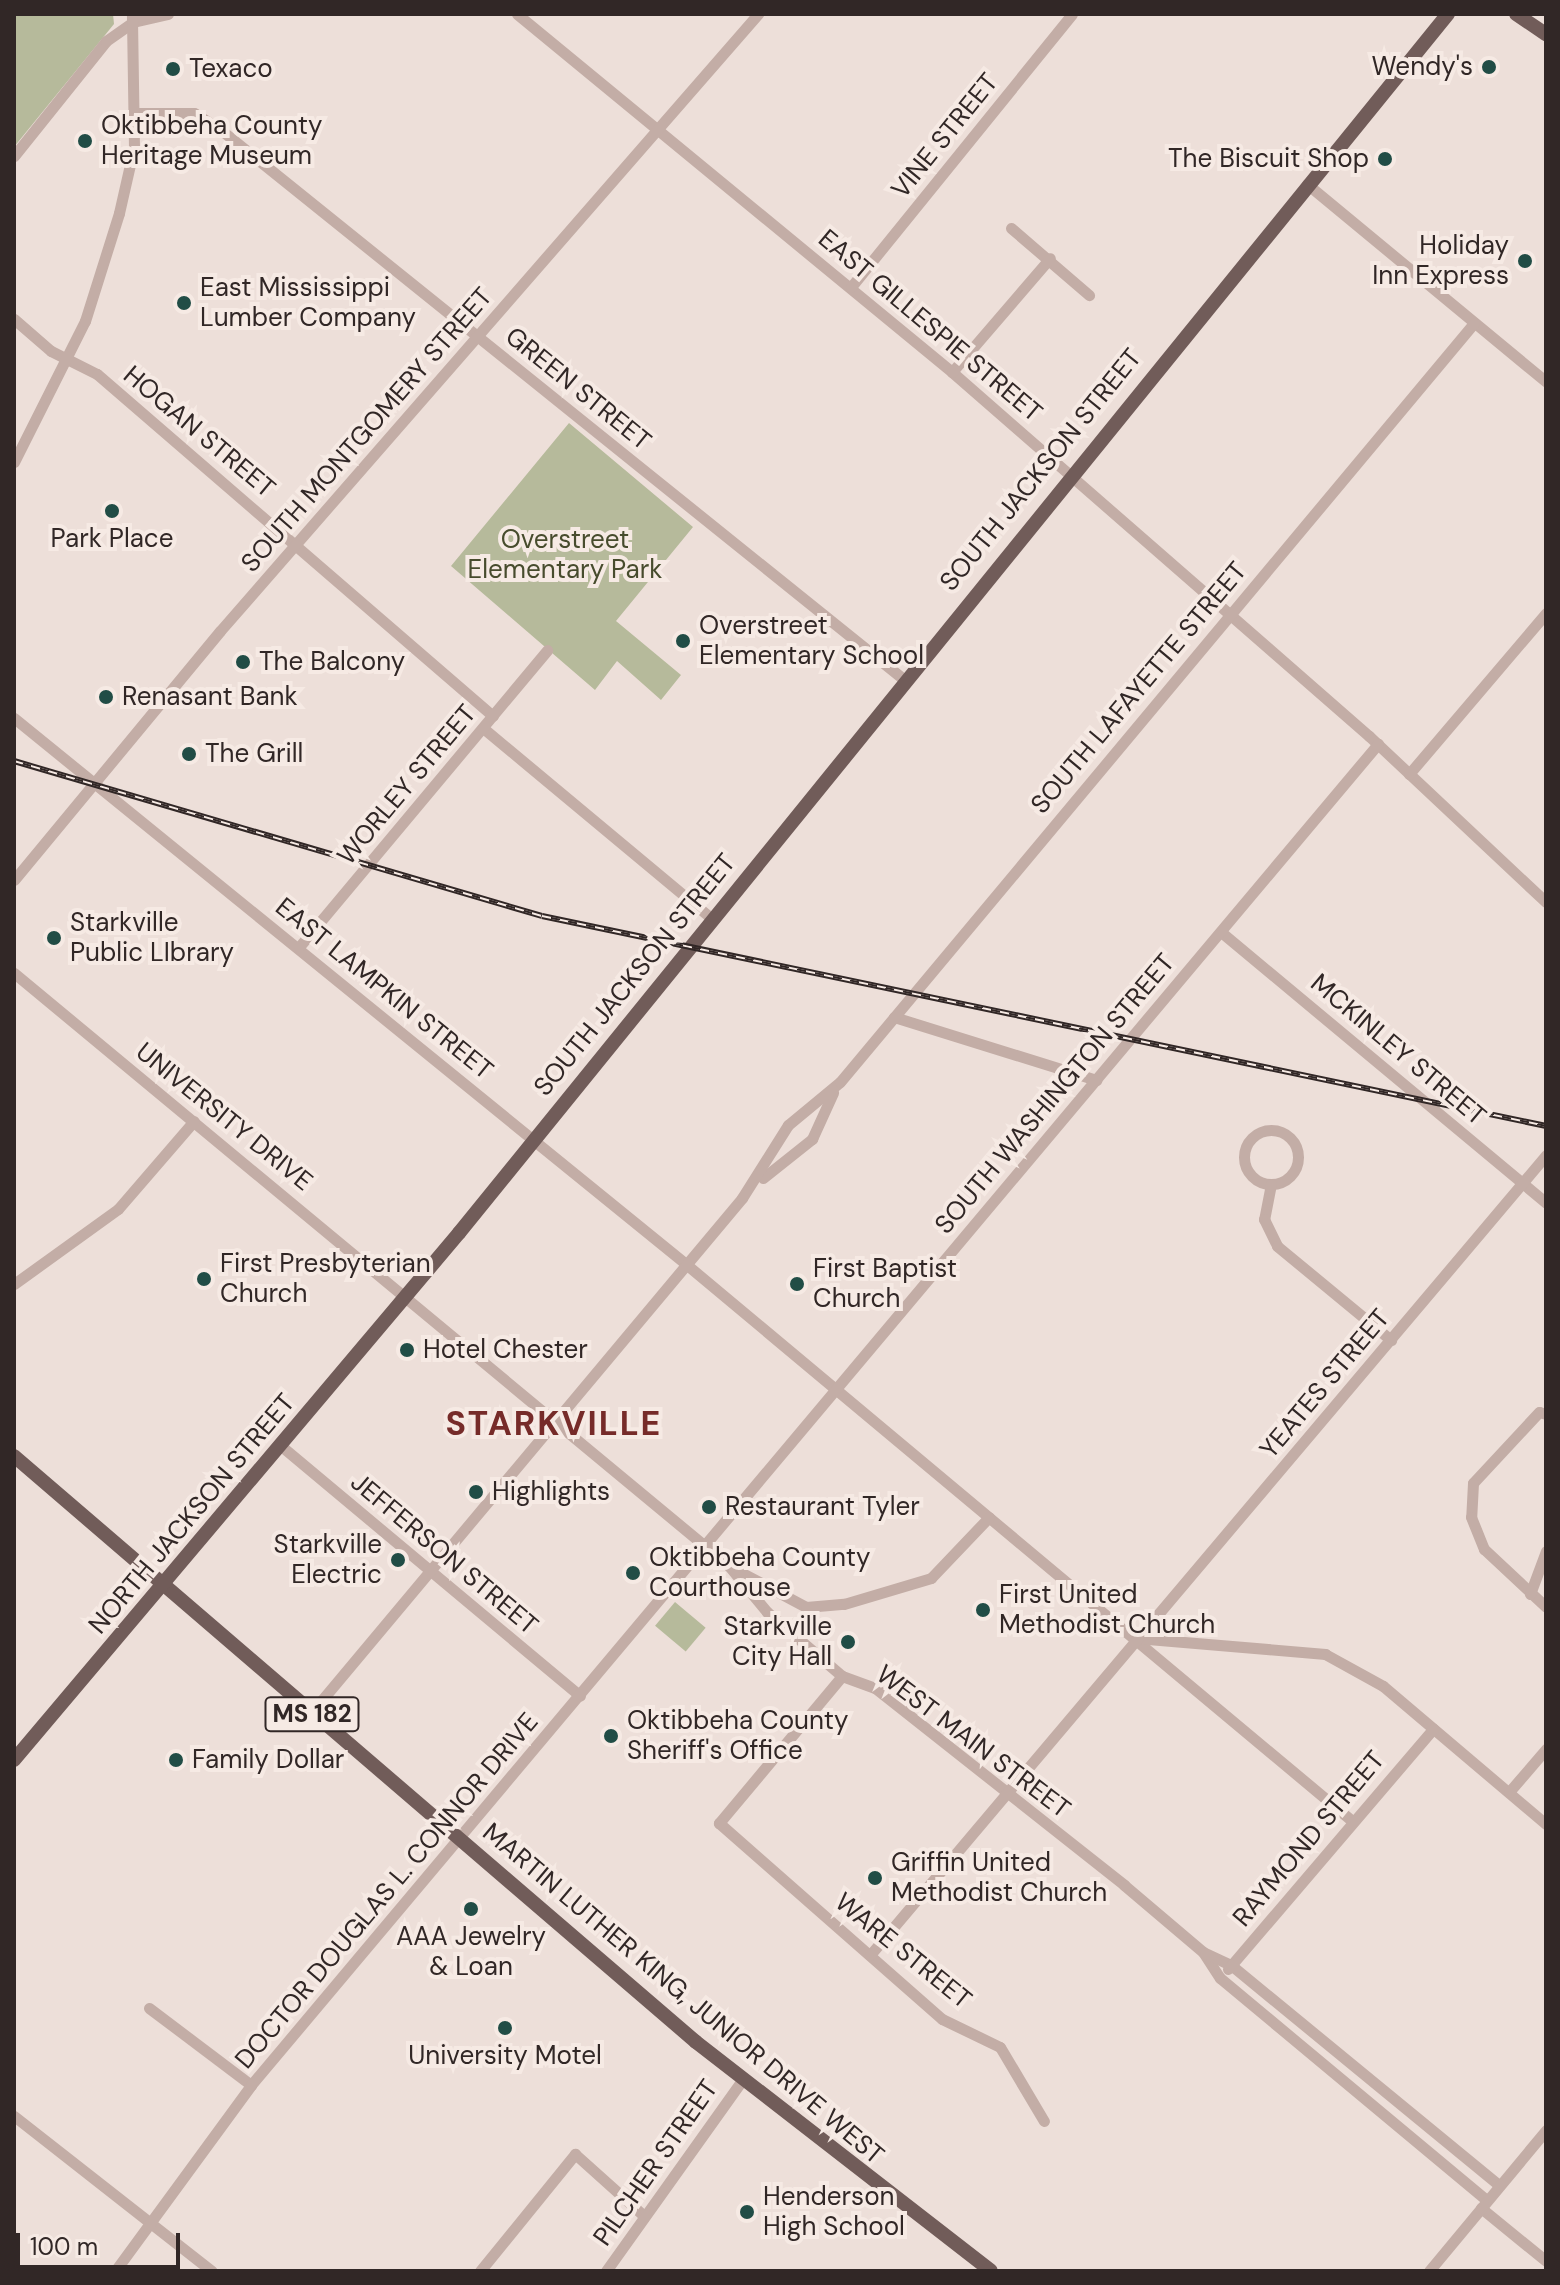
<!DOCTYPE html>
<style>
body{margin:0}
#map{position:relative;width:1560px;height:2285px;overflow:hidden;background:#eddfd9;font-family:"DM Sans",sans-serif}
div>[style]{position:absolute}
.green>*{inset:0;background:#b6ba9b;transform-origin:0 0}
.minor>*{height:11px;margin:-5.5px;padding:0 5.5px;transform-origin:5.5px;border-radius:5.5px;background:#c3ada6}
.minor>.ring{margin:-5.5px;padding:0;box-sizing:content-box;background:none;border:11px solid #c3ada6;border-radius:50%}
.major>*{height:14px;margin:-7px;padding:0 7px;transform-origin:7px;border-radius:7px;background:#715c59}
.rail>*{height:6px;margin-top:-3px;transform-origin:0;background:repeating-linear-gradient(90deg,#f6eae4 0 9px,#312726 0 18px);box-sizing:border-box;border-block:2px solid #312726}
.dots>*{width:22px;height:22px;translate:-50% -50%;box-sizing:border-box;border:4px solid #f6eae4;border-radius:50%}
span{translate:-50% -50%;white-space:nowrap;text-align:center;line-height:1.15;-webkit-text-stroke:8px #f6eae4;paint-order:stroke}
.shield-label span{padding:2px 6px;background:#f6eae4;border:2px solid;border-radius:6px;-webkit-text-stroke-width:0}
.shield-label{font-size:24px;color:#312726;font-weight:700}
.poi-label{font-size:26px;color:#312726}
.right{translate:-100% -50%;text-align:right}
.left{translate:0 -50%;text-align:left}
.street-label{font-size:26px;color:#312726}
.park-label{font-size:26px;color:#474c2d}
.district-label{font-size:34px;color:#762b29;font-weight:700;letter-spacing:2px}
.frame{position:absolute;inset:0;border:16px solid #312726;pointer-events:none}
.scale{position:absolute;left:16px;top:2233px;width:164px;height:36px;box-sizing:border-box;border:4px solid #312726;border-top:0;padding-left:10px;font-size:24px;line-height:28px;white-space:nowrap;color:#312726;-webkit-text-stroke:6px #f6eae4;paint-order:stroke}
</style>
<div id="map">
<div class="green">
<div style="clip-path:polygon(14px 14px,113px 14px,114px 24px,14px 147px)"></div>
<div style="clip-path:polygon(569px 423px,693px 527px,616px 621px,681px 675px,661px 700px,617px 661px,595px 690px,451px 566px)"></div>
<div style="left:675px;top:1602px;width:40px;height:31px;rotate:40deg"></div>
</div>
<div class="minor">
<div style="left:517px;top:14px;width:563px;rotate:39.45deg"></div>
<div style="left:952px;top:372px;width:554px;rotate:41.12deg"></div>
<div style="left:1369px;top:736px;width:243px;rotate:43.2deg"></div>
<div style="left:136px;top:113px;width:58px"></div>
<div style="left:194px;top:113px;width:32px;rotate:32deg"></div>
<div style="left:221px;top:130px;width:874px;rotate:38.82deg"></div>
<div style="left:14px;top:156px;width:147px;rotate:-51.3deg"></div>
<div style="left:106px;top:41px;width:33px;rotate:-35deg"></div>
<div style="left:133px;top:22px;width:36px;rotate:-13deg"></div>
<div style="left:1307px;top:184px;width:310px;rotate:39.6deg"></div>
<div style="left:1011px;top:228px;width:103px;rotate:40.7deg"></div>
<div style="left:851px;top:287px;width:351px;rotate:-51deg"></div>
<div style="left:14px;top:319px;width:49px;rotate:40.9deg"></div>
<div style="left:51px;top:351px;width:51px;rotate:26.6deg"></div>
<div style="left:97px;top:374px;width:523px;rotate:40.82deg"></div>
<div style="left:952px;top:372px;width:150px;rotate:-49.3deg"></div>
<div style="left:14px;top:462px;width:158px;rotate:-63.3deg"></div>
<div style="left:85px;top:321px;width:113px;rotate:-72.5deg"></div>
<div style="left:119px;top:213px;width:68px;rotate:-77.2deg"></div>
<div style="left:134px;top:147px;width:133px;rotate:-90.9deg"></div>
<div style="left:14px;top:718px;width:867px;rotate:39.1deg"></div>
<div style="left:687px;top:1265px;width:865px;rotate:39.89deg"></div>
<div style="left:483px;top:728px;width:297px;rotate:39.8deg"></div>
<div style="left:1409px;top:774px;width:211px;rotate:-49.6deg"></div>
<div style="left:14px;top:880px;width:323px;rotate:-50.4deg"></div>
<div style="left:220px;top:631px;width:819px;rotate:-48.91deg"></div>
<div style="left:1221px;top:932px;width:423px;rotate:39.8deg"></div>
<div style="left:299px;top:947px;width:387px;rotate:-50.1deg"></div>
<div style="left:14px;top:973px;width:929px;rotate:39.67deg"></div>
<div style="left:729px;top:1566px;width:60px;rotate:50.4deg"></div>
<div style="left:767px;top:1612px;width:99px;rotate:40.5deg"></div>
<div style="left:842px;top:1676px;width:35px;rotate:20deg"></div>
<div style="left:875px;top:1688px;width:318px;rotate:38.3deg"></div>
<div style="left:1124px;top:1885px;width:104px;rotate:40.3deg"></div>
<div style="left:1203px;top:1952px;width:31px;rotate:57deg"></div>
<div style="left:1220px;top:1978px;width:346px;rotate:39.8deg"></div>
<div style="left:894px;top:1017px;width:212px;rotate:17.3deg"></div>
<div class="ring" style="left:1244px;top:1130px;width:43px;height:43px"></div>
<div style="left:763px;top:1178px;width:63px;rotate:-38.5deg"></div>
<div style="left:812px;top:1139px;width:51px;rotate:-65.5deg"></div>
<div style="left:1271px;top:1184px;width:36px;rotate:101deg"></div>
<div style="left:1264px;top:1219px;width:30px;rotate:64deg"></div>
<div style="left:1277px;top:1246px;width:148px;rotate:39.5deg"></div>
<div style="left:14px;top:1284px;width:128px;rotate:-35.8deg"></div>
<div style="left:118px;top:1209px;width:116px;rotate:-49.2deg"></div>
<div style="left:1546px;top:1414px;width:7px;rotate:-164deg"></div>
<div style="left:1539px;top:1412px;width:97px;rotate:132.9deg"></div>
<div style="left:1473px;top:1483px;width:34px;rotate:93deg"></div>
<div style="left:1471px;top:1517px;width:35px;rotate:68deg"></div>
<div style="left:1484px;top:1549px;width:85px;rotate:43.1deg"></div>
<div style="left:280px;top:1445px;width:391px;rotate:39.9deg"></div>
<div style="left:729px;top:1566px;width:87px;rotate:28deg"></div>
<div style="left:806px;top:1607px;width:38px;rotate:-5deg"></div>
<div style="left:844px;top:1604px;width:91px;rotate:-16.6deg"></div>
<div style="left:931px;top:1578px;width:84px;rotate:-46.4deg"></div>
<div style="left:1530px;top:1594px;width:46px;rotate:-69.6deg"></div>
<div style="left:1136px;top:1638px;width:190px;rotate:4.8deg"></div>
<div style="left:1325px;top:1654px;width:66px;rotate:28.9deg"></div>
<div style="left:1383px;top:1686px;width:214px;rotate:40.3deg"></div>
<div style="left:842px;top:1676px;width:192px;rotate:129.9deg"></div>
<div style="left:719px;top:1823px;width:297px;rotate:41.3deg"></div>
<div style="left:942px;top:2019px;width:64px;rotate:25.8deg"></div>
<div style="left:1000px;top:2047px;width:86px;rotate:59.3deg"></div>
<div style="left:311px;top:1713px;width:672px;rotate:-50.07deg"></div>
<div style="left:742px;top:1198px;width:86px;rotate:-57.8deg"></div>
<div style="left:788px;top:1125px;width:67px;rotate:-39.6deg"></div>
<div style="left:840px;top:1082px;width:989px;rotate:-50.13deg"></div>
<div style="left:1509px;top:1792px;width:57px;rotate:-49.3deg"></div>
<div style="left:1205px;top:1953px;width:29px;rotate:25deg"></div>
<div style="left:1231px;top:1965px;width:347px;rotate:39.4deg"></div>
<div style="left:870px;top:1955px;width:1047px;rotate:-49.8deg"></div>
<div style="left:1228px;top:1969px;width:316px;rotate:-49.5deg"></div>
<div style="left:149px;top:2008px;width:128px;rotate:37deg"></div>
<div style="left:14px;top:2116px;width:251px;rotate:38.1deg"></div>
<div style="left:1481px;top:2208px;width:84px;rotate:39.2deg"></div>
<div style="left:115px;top:2271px;width:230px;rotate:-53.8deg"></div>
<div style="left:251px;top:2085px;width:1752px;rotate:-49.96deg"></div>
<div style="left:480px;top:2271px;width:151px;rotate:-50.9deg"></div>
<div style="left:575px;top:2154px;width:93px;rotate:41.9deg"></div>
<div style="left:606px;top:2271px;width:234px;rotate:-54.5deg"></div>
<div style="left:1429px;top:2271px;width:183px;rotate:-50.3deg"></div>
</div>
<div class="major">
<div style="left:1516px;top:14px;width:36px;rotate:34deg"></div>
<div style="left:14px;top:1456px;width:899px;rotate:40.67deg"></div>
<div style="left:696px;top:2042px;width:373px;rotate:37.8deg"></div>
<div style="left:14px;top:1760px;width:690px;rotate:-49.82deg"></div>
<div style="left:459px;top:1233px;width:1570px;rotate:-50.95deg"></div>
</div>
<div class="rail">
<div style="left:14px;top:761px;width:550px;rotate:16.36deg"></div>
<div style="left:542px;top:916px;width:1026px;rotate:11.81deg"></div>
</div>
<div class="dots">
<div style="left:1489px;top:67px;background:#214d46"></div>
<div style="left:173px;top:69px;background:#214d46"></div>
<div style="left:85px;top:141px;background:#214d46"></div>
<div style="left:1385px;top:159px;background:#214d46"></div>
<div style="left:1525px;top:261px;background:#214d46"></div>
<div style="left:184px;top:303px;background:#214d46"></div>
<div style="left:112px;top:511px;background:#214d46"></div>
<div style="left:683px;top:641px;background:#214d46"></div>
<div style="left:243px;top:662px;background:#214d46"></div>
<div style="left:106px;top:697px;background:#214d46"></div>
<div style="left:189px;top:754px;background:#214d46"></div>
<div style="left:54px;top:938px;background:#214d46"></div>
<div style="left:204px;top:1279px;background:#214d46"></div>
<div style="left:797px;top:1284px;background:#214d46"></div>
<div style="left:407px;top:1350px;background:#214d46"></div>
<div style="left:476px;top:1492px;background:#214d46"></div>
<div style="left:709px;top:1507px;background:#214d46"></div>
<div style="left:398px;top:1560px;background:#214d46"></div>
<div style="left:633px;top:1573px;background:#214d46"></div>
<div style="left:983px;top:1610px;background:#214d46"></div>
<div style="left:848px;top:1642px;background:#214d46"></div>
<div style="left:611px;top:1736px;background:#214d46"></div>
<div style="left:176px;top:1760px;background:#214d46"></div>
<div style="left:875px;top:1878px;background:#214d46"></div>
<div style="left:471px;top:1909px;background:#214d46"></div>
<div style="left:505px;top:2028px;background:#214d46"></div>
<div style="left:747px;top:2212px;background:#214d46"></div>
</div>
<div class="shield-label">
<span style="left:312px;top:1714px">MS 182</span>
</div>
<div class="poi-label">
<span class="right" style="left:1473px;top:67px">Wendy's</span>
<span class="left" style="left:189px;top:69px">Texaco</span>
<span class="left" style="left:101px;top:141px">Oktibbeha County<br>Heritage Museum</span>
<span class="right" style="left:1369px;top:159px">The Biscuit Shop</span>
<span class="right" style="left:1509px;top:261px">Holiday<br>Inn Express</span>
<span class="left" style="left:200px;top:303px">East Mississippi<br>Lumber Company</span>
<span style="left:112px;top:539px">Park Place</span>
<span class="left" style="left:699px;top:641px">Overstreet<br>Elementary School</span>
<span class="left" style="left:259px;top:662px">The Balcony</span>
<span class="left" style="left:122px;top:697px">Renasant Bank</span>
<span class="left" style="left:205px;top:754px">The Grill</span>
<span class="left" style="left:70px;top:938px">Starkville<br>Public LIbrary</span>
<span class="left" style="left:220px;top:1279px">First Presbyterian<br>Church</span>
<span class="left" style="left:813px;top:1284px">First Baptist<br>Church</span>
<span class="left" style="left:423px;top:1350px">Hotel Chester</span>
<span class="left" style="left:492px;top:1492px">Highlights</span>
<span class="left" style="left:725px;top:1507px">Restaurant Tyler</span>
<span class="right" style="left:382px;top:1560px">Starkville<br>Electric</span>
<span class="left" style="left:649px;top:1573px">Oktibbeha County<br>Courthouse</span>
<span class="left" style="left:999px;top:1610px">First United<br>Methodist Church</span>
<span class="right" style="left:832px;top:1642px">Starkville<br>City Hall</span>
<span class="left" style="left:627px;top:1736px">Oktibbeha County<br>Sheriff's Office</span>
<span class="left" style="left:192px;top:1760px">Family Dollar</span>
<span class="left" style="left:891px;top:1878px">Griffin United<br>Methodist Church</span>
<span style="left:471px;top:1952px">AAA Jewelry<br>&amp; Loan</span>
<span style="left:505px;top:2056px">University Motel</span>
<span class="left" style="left:763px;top:2212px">Henderson<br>High School</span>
</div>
<div class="street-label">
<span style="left:945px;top:136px;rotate:-51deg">VINE STREET</span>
<span style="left:930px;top:326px;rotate:40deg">EAST GILLESPIE STREET</span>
<span style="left:578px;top:389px;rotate:39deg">GREEN STREET</span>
<span style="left:367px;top:430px;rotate:-49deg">SOUTH MONTGOMERY STREET</span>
<span style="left:199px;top:432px;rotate:40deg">HOGAN STREET</span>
<span style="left:1041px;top:470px;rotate:-51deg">SOUTH JACKSON STREET</span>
<span style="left:1139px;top:688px;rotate:-50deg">SOUTH LAFAYETTE STREET</span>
<span style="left:407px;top:785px;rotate:-50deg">WORLEY STREET</span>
<span style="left:635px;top:975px;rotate:-51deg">SOUTH JACKSON STREET</span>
<span style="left:384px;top:989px;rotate:39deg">EAST LAMPKIN STREET</span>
<span style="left:1398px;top:1050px;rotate:40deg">MCKINLEY STREET</span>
<span style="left:1055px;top:1094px;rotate:-50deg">SOUTH WASHINGTON STREET</span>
<span style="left:224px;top:1117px;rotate:39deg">UNIVERSITY DRIVE</span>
<span style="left:1325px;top:1384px;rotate:-50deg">YEATES STREET</span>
<span style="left:192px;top:1514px;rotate:-50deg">NORTH JACKSON STREET</span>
<span style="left:444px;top:1554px;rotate:40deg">JEFFERSON STREET</span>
<span style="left:973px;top:1742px;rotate:37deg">WEST MAIN STREET</span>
<span style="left:1309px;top:1839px;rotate:-50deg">RAYMOND STREET</span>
<span style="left:387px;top:1891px;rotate:-50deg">DOCTOR DOUGLAS L. CONNOR DRIVE</span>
<span style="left:903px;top:1951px;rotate:39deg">WARE STREET</span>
<span style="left:683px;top:1994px;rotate:40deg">MARTIN LUTHER KING, JUNIOR DRIVE WEST</span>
<span style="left:656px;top:2163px;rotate:-55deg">PILCHER STREET</span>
</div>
<div class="park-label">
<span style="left:565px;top:555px">Overstreet<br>Elementary Park</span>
</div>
<div class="district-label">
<span style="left:554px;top:1424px">STARKVILLE</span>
</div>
<div class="frame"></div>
<div class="scale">100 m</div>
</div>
